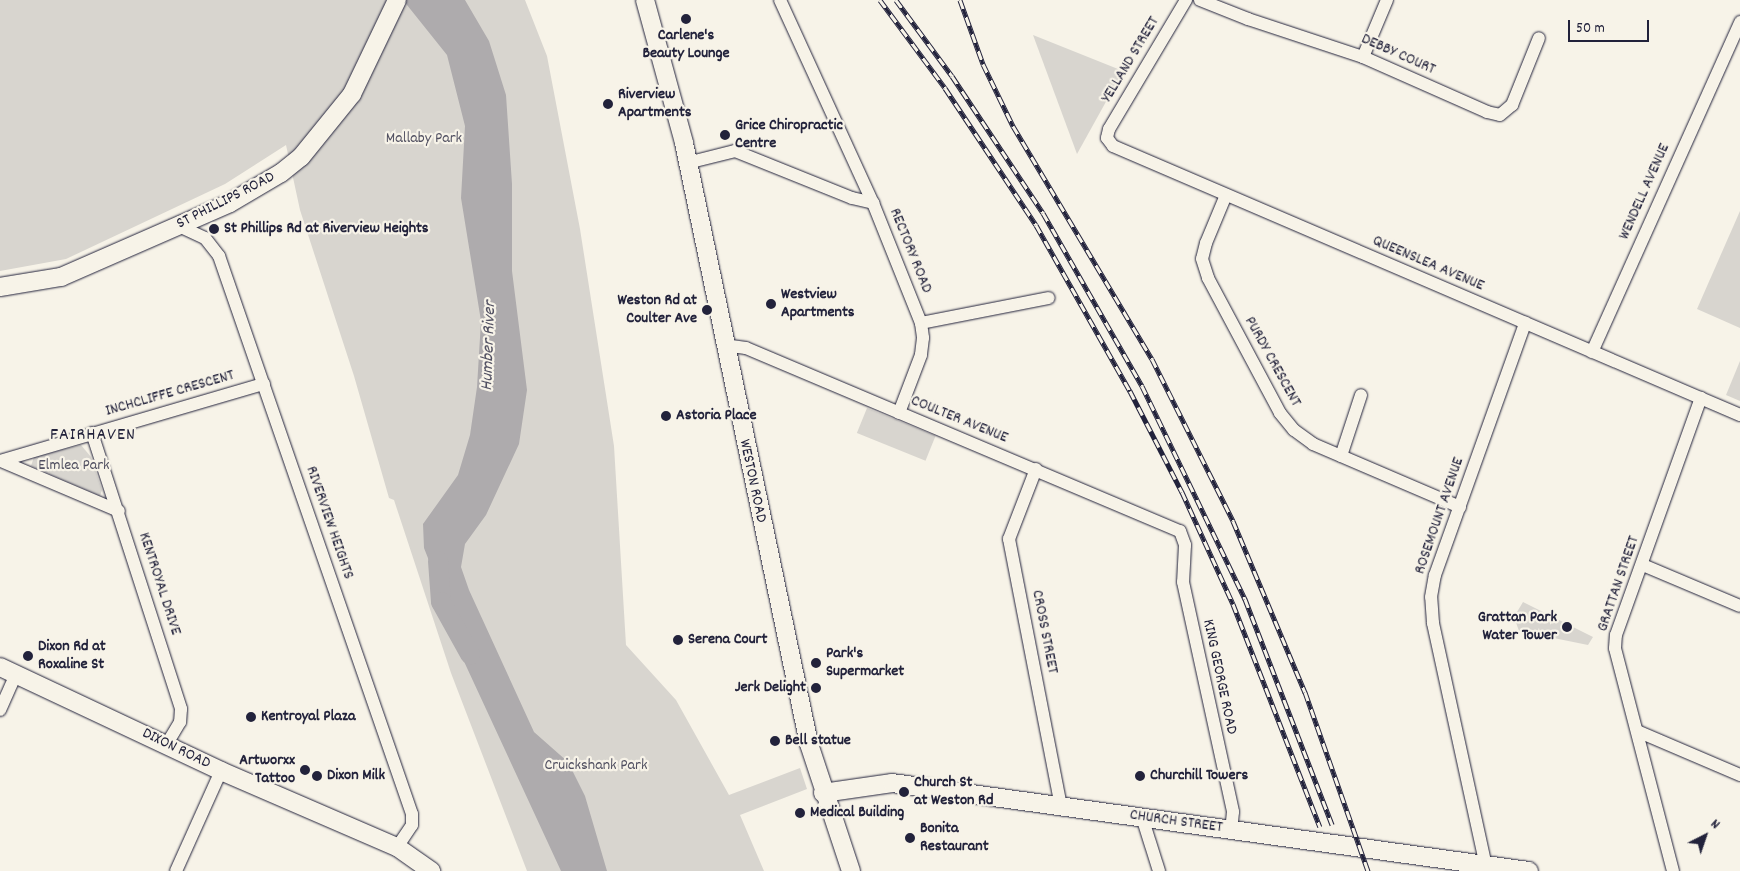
<!DOCTYPE html>
<style>
body{margin:0}
#map{position:relative;width:1740px;height:871px;overflow:hidden;background:#f7f3e8;font-family:Dekko,sans-serif}
div>[style]{position:absolute}
.green>*{inset:0;background:#d8d5cf;transform-origin:0 0}
.water>*{inset:0;background:#aeabad}
.river>*{height:20px;margin:-10px;padding:0 10px;transform-origin:10px;border-radius:10px;background:#aeabad}
.roads{filter:drop-shadow(0 0 1px #22223b) drop-shadow(0 0 1px #22223b)}
.street>*{height:12px;margin:-6px;padding:0 6px;transform-origin:6px;border-radius:6px;background:#f7f3e8}
.secondary>*{height:18px;margin:-9px;padding:0 9px;transform-origin:9px;border-radius:9px;background:#f7f3e8}
.rail>*{height:5px;margin-top:-2.5px;transform-origin:0;background:repeating-linear-gradient(90deg,#f7f3e8 0 9px,#22223b 0 18px);box-sizing:border-box;border-block:1px solid #22223b}
.dots>*{width:14px;height:14px;translate:-50% -50%;box-sizing:border-box;border:2px solid #f7f3e8;border-radius:50%}
span{translate:-50% -50%;white-space:nowrap;text-align:center;line-height:1.15;-webkit-text-stroke:4.5px #f7f3e8;paint-order:stroke}
.poi-label{font-size:16px;color:#22223b;font-weight:700}
.left{translate:0 -50%;text-align:left}
.right{translate:-100% -50%;text-align:right}
.street-label{font-size:16px;color:#22223b}
.park-label{font-size:16px;color:#504f60}
.water-label{font-size:18px;color:#535263;font-style:italic}
.neighbourhood-label{font-size:18px;color:#22223b;letter-spacing:1px}
.north{position:absolute;left:1680px;top:811px;width:50px;height:50px;-webkit-text-stroke:4px #f7f3e8;paint-order:stroke;rotate:41deg;font-size:14px;font-weight:700;line-height:20px;text-align:center;color:#22223b}
.north::after{content:'';display:block;margin:auto;width:18px;height:22px;background:#22223b;clip-path:polygon(50% 0,100% 100%,50% 72%,0 100%)}
.scale{position:absolute;left:1568px;top:20px;width:81px;height:22px;box-sizing:border-box;border:2px solid #22223b;border-top:0;padding-left:6px;font-size:15px;line-height:18px;white-space:nowrap;color:#22223b;-webkit-text-stroke:4px #f7f3e8;paint-order:stroke}
</style>
<div id="map">
<div class="green">
<div style="clip-path:polygon(0 0,525px 0,547px 56px,580px 229px,614px 446px,626px 645px,676px 700px,729px 795px,800px 768px,807px 789px,740px 815px,764px 871px,527px 871px,451px 673px,394px 500px,389px 498px,354px 376px,300px 210px,286px 145px,225px 184px,66px 259px,0 271px)"></div>
<div style="clip-path:polygon(1033px 35px,1123px 71px,1077px 154px)"></div>
<div style="clip-path:polygon(1740px 211px,1740px 328px,1697px 309px)"></div>
<div style="clip-path:polygon(1740px 361px,1740px 401px,1726px 395px)"></div>
<div style="left:867px;top:408px;width:74px;height:27px;rotate:22deg"></div>
<div style="clip-path:polygon(81px 445px,91px 457px,102px 490px,100px 496px,31px 466px,34px 457px)"></div>
<div style="clip-path:polygon(1523px 602px,1593px 637px,1588px 645px,1519px 631px,1514px 617px)"></div>
</div>
<div class="water">
<div style="clip-path:polygon(403px 0,465px 0,489px 41px,506px 95px,512px 184px,512px 271px,527px 390px,519px 444px,486px 515px,465px 544px,461px 567px,469px 590px,534px 732px,568px 762px,585px 796px,607px 871px,561px 871px,461px 655px,454px 624px,424px 548px,423px 524px,458px 475px,470px 435px,477px 387px,481px 321px,461px 198px,465px 126px,447px 55px)"></div>
</div>
<div class="river">
<div style="left:438px;top:561px;width:41px;rotate:85.8deg"></div>
<div style="left:441px;top:602px;width:60px;rotate:60.9deg"></div>
</div>
<div class="roads">
<div class="street">
<div style="left:780px;top:0;width:223px;rotate:65.4deg"></div>
<div style="left:1186px;top:0;width:150px;rotate:120.8deg"></div>
<div style="left:1109px;top:129px;width:9px;rotate:103deg"></div>
<div style="left:1107px;top:138px;width:10px;rotate:53deg"></div>
<div style="left:1113px;top:146px;width:682px;rotate:23.22deg"></div>
<div style="left:1200px;top:0;width:52px;rotate:21.6deg"></div>
<div style="left:1248px;top:19px;width:121px;rotate:18.3deg"></div>
<div style="left:1363px;top:57px;width:136px;rotate:23.9deg"></div>
<div style="left:1487px;top:112px;width:13px;rotate:13deg"></div>
<div style="left:1500px;top:115px;width:16px;rotate:-40deg"></div>
<div style="left:1512px;top:105px;width:72px;rotate:-68.1deg"></div>
<div style="left:1363px;top:57px;width:62px;rotate:-67.2deg"></div>
<div style="left:687px;top:163px;width:49px;rotate:-14deg"></div>
<div style="left:735px;top:151px;width:126px;rotate:21.9deg"></div>
<div style="left:852px;top:198px;width:22px;rotate:13deg"></div>
<div style="left:873px;top:203px;width:129px;rotate:68.2deg"></div>
<div style="left:921px;top:323px;width:15px;rotate:82deg"></div>
<div style="left:923px;top:338px;width:17px;rotate:97deg"></div>
<div style="left:921px;top:355px;width:62px;rotate:110.8deg"></div>
<div style="left:1226px;top:195px;width:52px;rotate:112.6deg"></div>
<div style="left:1206px;top:243px;width:16px;rotate:104deg"></div>
<div style="left:1202px;top:259px;width:20px;rotate:72deg"></div>
<div style="left:1208px;top:278px;width:153px;rotate:61.9deg"></div>
<div style="left:1280px;top:413px;width:22px;rotate:51deg"></div>
<div style="left:1294px;top:430px;width:24px;rotate:36deg"></div>
<div style="left:1313px;top:444px;width:160px;rotate:23.2deg"></div>
<div style="left:179px;top:226px;width:29px;rotate:25deg"></div>
<div style="left:205px;top:238px;width:23px;rotate:52deg"></div>
<div style="left:219px;top:256px;width:590px;rotate:70.92deg"></div>
<div style="left:412px;top:814px;width:11px;rotate:90deg"></div>
<div style="left:412px;top:825px;width:27px;rotate:124deg"></div>
<div style="left:921px;top:323px;width:130px;rotate:-11.1deg"></div>
<div style="left:724px;top:345px;width:22px;rotate:8deg"></div>
<div style="left:746px;top:348px;width:471px;rotate:22.9deg"></div>
<div style="left:1180px;top:531px;width:15px;rotate:70deg"></div>
<div style="left:1185px;top:545px;width:37px;rotate:93deg"></div>
<div style="left:1183px;top:582px;width:235px;rotate:77.7deg"></div>
<div style="left:1233px;top:812px;width:18px;rotate:96deg"></div>
<div style="left:1592px;top:352px;width:362px;rotate:-65.8deg"></div>
<div style="left:92px;top:433px;width:290px;rotate:72.1deg"></div>
<div style="left:181px;top:709px;width:13px;rotate:94deg"></div>
<div style="left:180px;top:722px;width:26px;rotate:121deg"></div>
<div style="left:1341px;top:456px;width:64px;rotate:-71.8deg"></div>
<div style="left:0;top:461px;width:275px;rotate:-16.3deg"></div>
<div style="left:1px;top:461px;width:128px;rotate:23deg"></div>
<div style="left:1036px;top:469px;width:75px;rotate:111.1deg"></div>
<div style="left:1009px;top:539px;width:272px;rotate:79deg"></div>
<div style="left:1643px;top:565px;width:105px;rotate:22.9deg"></div>
<div style="left:0;top:710px;width:39px;rotate:-66deg"></div>
<div style="left:1637px;top:731px;width:112px;rotate:23.1deg"></div>
<div style="left:1142px;top:817px;width:57px;rotate:72.5deg"></div>
<div style="left:176px;top:871px;width:110px;rotate:-65.8deg"></div>
<div style="left:1487px;top:871px;width:254px;rotate:-102.3deg"></div>
<div style="left:1433px;top:623px;width:26px;rotate:-94deg"></div>
<div style="left:1431px;top:597px;width:22px;rotate:-80deg"></div>
<div style="left:1435px;top:575px;width:268px;rotate:-70.3deg"></div>
<div style="left:1673px;top:871px;width:230px;rotate:-104.6deg"></div>
<div style="left:1615px;top:648px;width:13px;rotate:-86deg"></div>
<div style="left:1616px;top:635px;width:252px;rotate:-70.3deg"></div>
</div>
<div class="secondary">
<div style="left:645px;top:0;width:148px;rotate:74.7deg"></div>
<div style="left:684px;top:143px;width:614px;rotate:78.25deg"></div>
<div style="left:809px;top:744px;width:134px;rotate:71.7deg"></div>
<div style="left:0;top:287px;width:62px;rotate:-9.3deg"></div>
<div style="left:61px;top:277px;width:184px;rotate:-23.6deg"></div>
<div style="left:230px;top:203px;width:59px;rotate:-30.5deg"></div>
<div style="left:281px;top:173px;width:26px;rotate:-39deg"></div>
<div style="left:301px;top:157px;width:81px;rotate:-51deg"></div>
<div style="left:352px;top:94px;width:104px;rotate:-64.4deg"></div>
<div style="left:0;top:667px;width:244px;rotate:25.2deg"></div>
<div style="left:221px;top:771px;width:192px;rotate:23.4deg"></div>
<div style="left:397px;top:847px;width:42px;rotate:35.2deg"></div>
<div style="left:823px;top:793px;width:70px;rotate:-8.2deg"></div>
<div style="left:892px;top:783px;width:643px;rotate:7.87deg"></div>
</div>
</div>
<div class="rail">
<div style="left:880px;top:0;width:109px;rotate:53.5deg"></div>
<div style="left:945px;top:88px;width:164px;rotate:56.4deg"></div>
<div style="left:1036px;top:225px;width:191px;rotate:60.5deg"></div>
<div style="left:1130px;top:391px;width:114px;rotate:62.8deg"></div>
<div style="left:1182px;top:492px;width:123px;rotate:65.5deg"></div>
<div style="left:1233px;top:604px;width:239px;rotate:68.7deg"></div>
<div style="left:896px;top:0;width:94px;rotate:53.6deg"></div>
<div style="left:952px;top:76px;width:164px;rotate:56.4deg"></div>
<div style="left:1043px;top:213px;width:199px;rotate:60.2deg"></div>
<div style="left:1142px;top:386px;width:237px;rotate:64.2deg"></div>
<div style="left:1245px;top:599px;width:242px;rotate:68.9deg"></div>
<div style="left:960px;top:0;width:68px;rotate:70.2deg"></div>
<div style="left:983px;top:64px;width:69px;rotate:64.2deg"></div>
<div style="left:1013px;top:126px;width:271px;rotate:59.2deg"></div>
<div style="left:1152px;top:359px;width:181px;rotate:63.4deg"></div>
<div style="left:1233px;top:521px;width:186px;rotate:67.2deg"></div>
<div style="left:1305px;top:692px;width:190px;rotate:70.6deg"></div>
</div>
<div class="dots">
<div style="left:686px;top:19px;background:#22223b"></div>
<div style="left:608px;top:104px;background:#22223b"></div>
<div style="left:725px;top:135px;background:#22223b"></div>
<div style="left:214px;top:229px;background:#22223b"></div>
<div style="left:771px;top:304px;background:#22223b"></div>
<div style="left:707px;top:310px;background:#22223b"></div>
<div style="left:666px;top:416px;background:#22223b"></div>
<div style="left:1567px;top:627px;background:#22223b"></div>
<div style="left:678px;top:640px;background:#22223b"></div>
<div style="left:28px;top:656px;background:#22223b"></div>
<div style="left:816px;top:663px;background:#22223b"></div>
<div style="left:816px;top:688px;background:#22223b"></div>
<div style="left:251px;top:717px;background:#22223b"></div>
<div style="left:775px;top:741px;background:#22223b"></div>
<div style="left:305px;top:770px;background:#22223b"></div>
<div style="left:317px;top:776px;background:#22223b"></div>
<div style="left:1140px;top:776px;background:#22223b"></div>
<div style="left:904px;top:792px;background:#22223b"></div>
<div style="left:800px;top:813px;background:#22223b"></div>
<div style="left:910px;top:838px;background:#22223b"></div>
</div>
<div class="poi-label">
<span style="left:686px;top:45px">Carlene's<br>Beauty Lounge</span>
<span class="left" style="left:618px;top:104px">Riverview<br>Apartments</span>
<span class="left" style="left:735px;top:135px">Grice Chiropractic<br>Centre</span>
<span class="left" style="left:224px;top:229px">St Phillips Rd at Riverview Heights</span>
<span class="left" style="left:781px;top:304px">Westview<br>Apartments</span>
<span class="right" style="left:697px;top:310px">Weston Rd at<br>Coulter Ave</span>
<span class="left" style="left:676px;top:416px">Astoria Place</span>
<span class="right" style="left:1557px;top:627px">Grattan Park<br>Water Tower</span>
<span class="left" style="left:688px;top:640px">Serena Court</span>
<span class="left" style="left:38px;top:656px">Dixon Rd at<br>Roxaline St</span>
<span class="left" style="left:826px;top:663px">Park's<br>Supermarket</span>
<span class="right" style="left:806px;top:688px">Jerk Delight</span>
<span class="left" style="left:261px;top:717px">Kentroyal Plaza</span>
<span class="left" style="left:785px;top:741px">Bell statue</span>
<span class="right" style="left:295px;top:770px">Artworxx<br>Tattoo</span>
<span class="left" style="left:327px;top:776px">Dixon Milk</span>
<span class="left" style="left:1150px;top:776px">Churchill Towers</span>
<span class="left" style="left:914px;top:792px">Church St<br>at Weston Rd</span>
<span class="left" style="left:810px;top:813px">Medical Building</span>
<span class="left" style="left:920px;top:838px">Bonita<br>Restaurant</span>
</div>
<div class="street-label">
<span style="left:1398px;top:55px;rotate:24deg">DEBBY COURT</span>
<span style="left:1131px;top:60px;rotate:-59deg">YELLAND STREET</span>
<span style="left:1645px;top:192px;rotate:-66deg">WENDELL AVENUE</span>
<span style="left:226px;top:201px;rotate:-27deg">ST PHILLIPS ROAD</span>
<span style="left:910px;top:251px;rotate:68deg">RECTORY ROAD</span>
<span style="left:1428px;top:264px;rotate:23deg">QUEENSLEA AVENUE</span>
<span style="left:1272px;top:362px;rotate:61deg">PURDY CRESCENT</span>
<span style="left:170px;top:394px;rotate:-16deg">INCHCLIFFE CRESCENT</span>
<span style="left:959px;top:420px;rotate:22deg">COULTER AVENUE</span>
<span style="left:752px;top:481px;rotate:78deg">WESTON ROAD</span>
<span style="left:1440px;top:516px;rotate:-71deg">ROSEMOUNT AVENUE</span>
<span style="left:329px;top:523px;rotate:71deg">RIVERVIEW HEIGHTS</span>
<span style="left:159px;top:584px;rotate:72deg">KENTROYAL DRIVE</span>
<span style="left:1619px;top:584px;rotate:-71deg">GRATTAN STREET</span>
<span style="left:1044px;top:632px;rotate:79deg">CROSS STREET</span>
<span style="left:1219px;top:677px;rotate:78deg">KING GEORGE ROAD</span>
<span style="left:176px;top:749px;rotate:26deg">DIXON ROAD</span>
<span style="left:1176px;top:822px;rotate:8deg">CHURCH STREET</span>
</div>
<div class="park-label">
<span style="left:424px;top:139px">Mallaby Park</span>
<span style="left:74px;top:466px">Elmlea Park</span>
<span style="left:596px;top:766px">Cruickshank Park</span>
</div>
<div class="water-label">
<span style="left:490px;top:346px;rotate:-88deg">Humber River</span>
</div>
<div class="neighbourhood-label">
<span style="left:93px;top:436px">FAIRHAVEN</span>
</div>
<div class="north">N</div>
<div class="scale">50 m</div>
</div>
